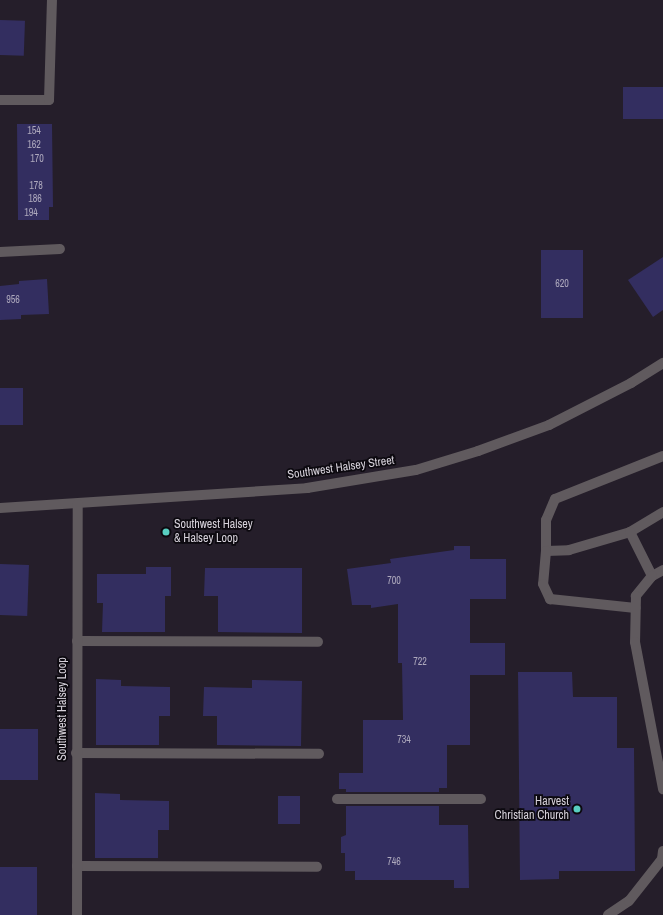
<!DOCTYPE html>
<style>
body{margin:0}
#map{position:relative;width:663px;height:915px;overflow:hidden;background:#251e2a;font-family:"Archivo Narrow",sans-serif}
div>[style]{position:absolute}
.building>*{inset:0;background:#332e60;transform-origin:0 0}
.minor>*{height:10px;margin:-5px;padding:0 5px;transform-origin:5px;border-radius:5px;background:#605a5e}
.dots>*{width:11px;height:11px;translate:-50% -50%;box-sizing:border-box;border:2px solid #0c090f;border-radius:50%}
span{translate:-50% -50%;white-space:nowrap;text-align:center;line-height:1.15;-webkit-text-stroke:3.5px #0c090f;paint-order:stroke}
.number-label{font-size:10px;color:#ada8bc}
.number-label span{-webkit-text-stroke-width:0}
.street-label{font-size:12px;color:#d6d1da}
.poi-label{font-size:12px;color:#d6d1da}
.left{translate:0 -50%;text-align:left}
.right{translate:-100% -50%;text-align:right}
</style>
<div id="map">
<div class="building">
<div style="left:0;top:20px;width:25px;height:35px;rotate:2deg"></div>
<div style="left:623px;top:87px;width:40px;height:32px"></div>
<div style="clip-path:polygon(17px 124px,52px 124px,53px 207px,49px 207px,49px 220px,18px 220px)"></div>
<div style="left:541px;top:250px;width:42px;height:68px"></div>
<div style="clip-path:polygon(663px 257px,663px 310px,653px 317px,628px 280px)"></div>
<div style="clip-path:polygon(47px 279px,49px 314px,21px 315px,21px 319px,0 320px,0 286px,19px 284px,19px 281px)"></div>
<div style="left:0;top:388px;width:23px;height:37px"></div>
<div style="clip-path:polygon(454px 546px,470px 546px,470px 559px,506px 559px,506px 599px,470px 599px,470px 643px,505px 643px,505px 675px,470px 675px,470px 745px,447px 745px,447px 788px,439px 788px,439px 792px,346px 792px,346px 789px,339px 789px,339px 773px,363px 773px,363px 720px,403px 720px,402px 663px,398px 663px,398px 604px,371px 608px,371px 605px,352px 605px,347px 569px,391px 563px,390px 559px,454px 550px)"></div>
<div style="left:0;top:564px;width:29px;height:51px;rotate:2deg"></div>
<div style="clip-path:polygon(146px 567px,171px 567px,171px 596px,165px 596px,165px 632px,102px 632px,103px 603px,97px 603px,97px 574px,146px 574px)"></div>
<div style="clip-path:polygon(205px 568px,302px 568px,302px 633px,218px 632px,218px 596px,204px 596px)"></div>
<div style="clip-path:polygon(518px 672px,572px 672px,573px 697px,617px 697px,617px 748px,634px 748px,635px 871px,559px 871px,559px 879px,520px 880px)"></div>
<div style="clip-path:polygon(96px 679px,121px 680px,121px 686px,170px 687px,170px 716px,159px 716px,159px 745px,96px 745px)"></div>
<div style="clip-path:polygon(252px 680px,302px 681px,301px 746px,217px 745px,217px 716px,203px 716px,204px 687px,252px 688px)"></div>
<div style="left:0;top:729px;width:38px;height:51px"></div>
<div style="clip-path:polygon(95px 793px,120px 794px,120px 800px,169px 801px,169px 830px,158px 830px,158px 858px,95px 858px)"></div>
<div style="left:278px;top:796px;width:22px;height:28px"></div>
<div style="clip-path:polygon(346px 806px,439px 806px,439px 825px,468px 825px,469px 888px,454px 888px,454px 880px,355px 880px,355px 871px,345px 871px,345px 853px,341px 853px,341px 837px,346px 835px)"></div>
<div style="left:0;top:867px;width:37px;height:48px"></div>
</div>
<div class="minor">
<div style="left:0;top:100px;width:49px"></div>
<div style="left:49px;top:100px;width:100px;rotate:-88.3deg"></div>
<div style="left:0;top:252px;width:60px;rotate:-2.9deg"></div>
<div style="left:663px;top:456px;width:116px;rotate:158.3deg"></div>
<div style="left:555px;top:499px;width:23px;rotate:113deg"></div>
<div style="left:546px;top:520px;width:31px;rotate:90deg"></div>
<div style="left:546px;top:551px;width:23px;rotate:-2deg"></div>
<div style="left:569px;top:550px;width:64px;rotate:-16.4deg"></div>
<div style="left:630px;top:532px;width:39px;rotate:-31deg"></div>
<div style="left:0;top:508px;width:308px;rotate:-3.7deg"></div>
<div style="left:307px;top:488px;width:110px;rotate:-9.4deg"></div>
<div style="left:416px;top:470px;width:65px;rotate:-17deg"></div>
<div style="left:478px;top:451px;width:76px;rotate:-20.1deg"></div>
<div style="left:549px;top:425px;width:92px;rotate:-27.1deg"></div>
<div style="left:631px;top:383px;width:38px;rotate:-32deg"></div>
<div style="left:630px;top:532px;width:49px;rotate:63.4deg"></div>
<div style="left:546px;top:551px;width:33px;rotate:95deg"></div>
<div style="left:543px;top:584px;width:17px;rotate:65deg"></div>
<div style="left:550px;top:599px;width:86px;rotate:6deg"></div>
<div style="left:663px;top:570px;width:13px;rotate:151deg"></div>
<div style="left:652px;top:576px;width:26px;rotate:129deg"></div>
<div style="left:636px;top:596px;width:46px;rotate:91.2deg"></div>
<div style="left:635px;top:642px;width:150px;rotate:79.2deg"></div>
<div style="left:77px;top:641px;width:241px;rotate:0.2deg"></div>
<div style="left:76px;top:753px;width:243px;rotate:0.2deg"></div>
<div style="left:337px;top:799px;width:144px"></div>
<div style="left:77px;top:866px;width:240px;rotate:0.2deg"></div>
<div style="left:77px;top:915px;width:411px;rotate:-89.9deg"></div>
<div style="left:608px;top:915px;width:25px;rotate:-34deg"></div>
<div style="left:629px;top:901px;width:53px;rotate:-51.8deg"></div>
<div style="left:662px;top:859px;width:8px;rotate:-83deg"></div>
</div>
<div class="dots">
<div style="left:166px;top:532px;background:#58cec1"></div>
<div style="left:577px;top:809px;background:#58cec1"></div>
</div>
<div class="number-label">
<span style="left:34px;top:131px">154</span>
<span style="left:34px;top:145px">162</span>
<span style="left:37px;top:159px">170</span>
<span style="left:36px;top:186px">178</span>
<span style="left:35px;top:199px">186</span>
<span style="left:31px;top:213px">194</span>
<span style="left:562px;top:284px">620</span>
<span style="left:13px;top:300px">956</span>
<span style="left:394px;top:581px">700</span>
<span style="left:420px;top:662px">722</span>
<span style="left:404px;top:740px">734</span>
<span style="left:394px;top:862px">746</span>
</div>
<div class="street-label">
<span style="left:341px;top:468px;rotate:-8deg">Southwest Halsey Street</span>
<span style="left:63px;top:709px;rotate:-90deg">Southwest Halsey Loop</span>
</div>
<div class="poi-label">
<span class="left" style="left:174px;top:532px">Southwest Halsey<br>&amp; Halsey Loop</span>
<span class="right" style="left:569px;top:809px">Harvest<br>Christian Church</span>
</div>
</div>
